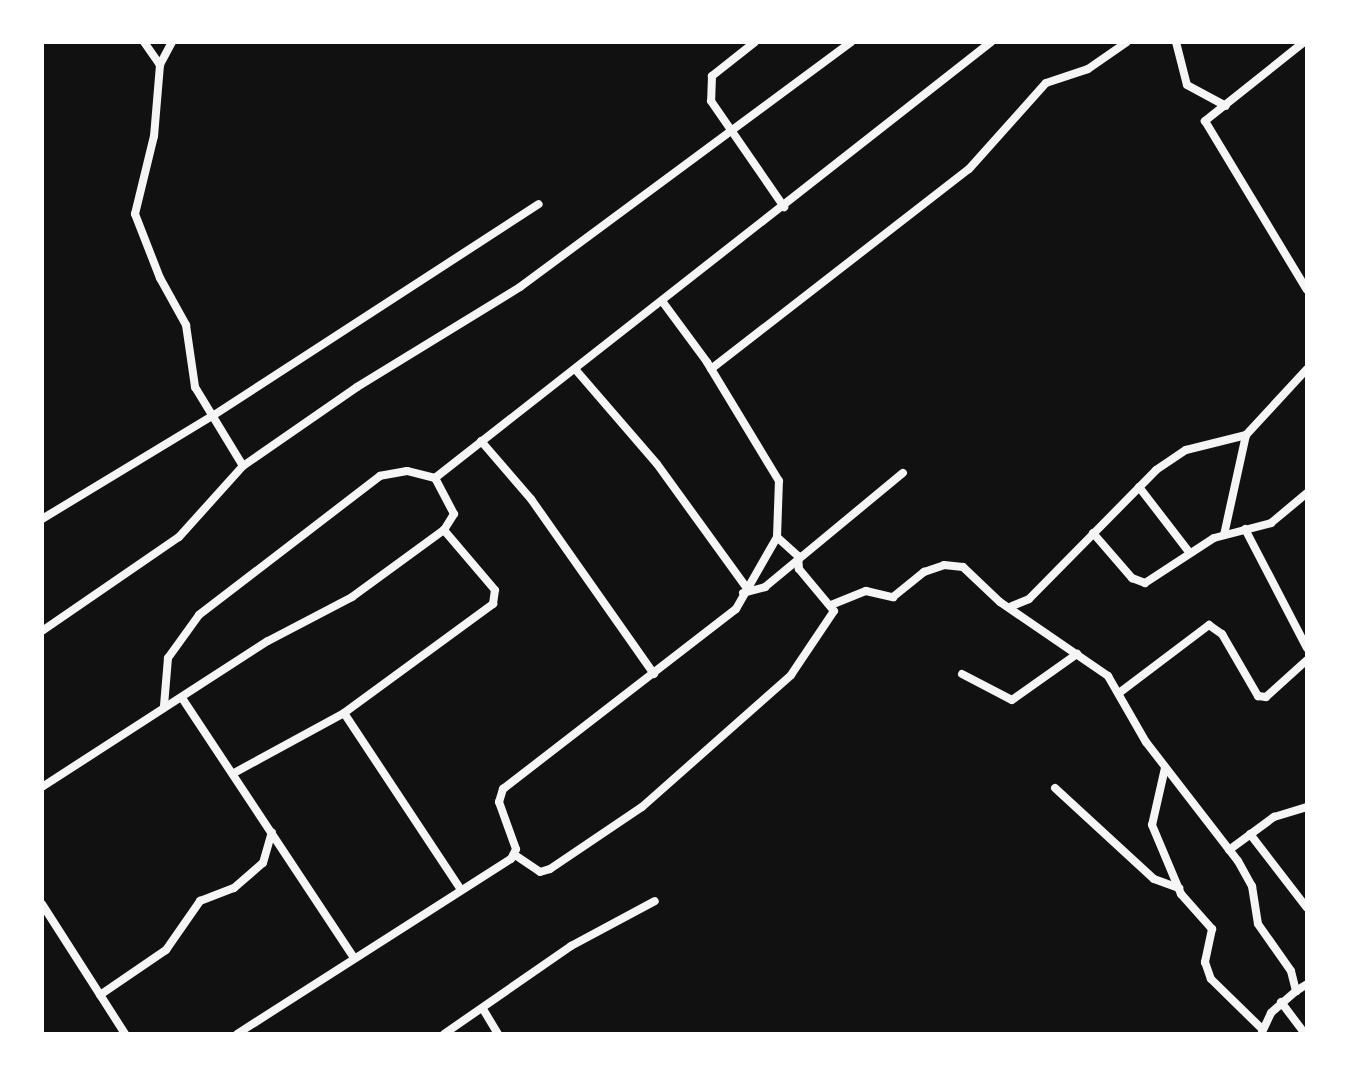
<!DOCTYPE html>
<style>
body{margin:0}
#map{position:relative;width:1349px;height:1076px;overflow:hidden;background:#111;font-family:Barlow,sans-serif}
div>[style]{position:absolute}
.minor>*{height:8px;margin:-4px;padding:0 4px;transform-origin:4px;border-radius:4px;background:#f5f5f5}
span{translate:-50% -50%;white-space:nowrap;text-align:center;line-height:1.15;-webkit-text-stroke:8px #fff;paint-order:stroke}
.frame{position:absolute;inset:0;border:44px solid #fff;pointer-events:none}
</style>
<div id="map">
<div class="minor">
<div style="left:144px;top:42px;width:28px;rotate:55deg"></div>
<div style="left:172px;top:42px;width:26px;rotate:118deg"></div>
<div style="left:160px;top:65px;width:71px;rotate:94.8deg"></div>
<div style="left:154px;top:136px;width:80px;rotate:103.7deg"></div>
<div style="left:135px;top:214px;width:69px;rotate:68.7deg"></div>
<div style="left:160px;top:278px;width:54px;rotate:61deg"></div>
<div style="left:186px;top:325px;width:63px;rotate:81.7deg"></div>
<div style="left:195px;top:387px;width:92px;rotate:58.7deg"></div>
<div style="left:755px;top:42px;width:55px;rotate:141.7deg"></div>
<div style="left:712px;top:76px;width:25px;rotate:92deg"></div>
<div style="left:711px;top:101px;width:129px;rotate:55.4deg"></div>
<div style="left:1176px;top:42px;width:44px;rotate:75.7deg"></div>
<div style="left:1187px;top:85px;width:44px;rotate:28.3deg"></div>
<div style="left:1304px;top:42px;width:127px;rotate:141.4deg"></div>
<div style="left:1205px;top:121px;width:197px;rotate:58.9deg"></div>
<div style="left:575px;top:369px;width:125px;rotate:49.2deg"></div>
<div style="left:657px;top:464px;width:152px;rotate:54.1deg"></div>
<div style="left:711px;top:369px;width:326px;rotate:-37.8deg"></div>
<div style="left:969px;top:169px;width:115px;rotate:-48.2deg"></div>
<div style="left:1046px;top:83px;width:44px;rotate:-18.4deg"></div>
<div style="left:1088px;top:69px;width:47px;rotate:-34.7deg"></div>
<div style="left:481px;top:441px;width:77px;rotate:49.2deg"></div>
<div style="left:531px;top:499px;width:214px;rotate:54.9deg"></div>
<div style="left:435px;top:478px;width:707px;rotate:-38.1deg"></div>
<div style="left:1139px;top:487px;width:82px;rotate:52.4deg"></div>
<div style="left:42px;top:519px;width:201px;rotate:-31.2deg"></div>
<div style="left:214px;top:415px;width:387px;rotate:-33deg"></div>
<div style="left:1245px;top:529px;width:134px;rotate:62.5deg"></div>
<div style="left:1093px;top:533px;width:60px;rotate:49.1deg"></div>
<div style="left:1132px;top:578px;width:14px;rotate:21deg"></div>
<div style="left:1145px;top:583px;width:82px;rotate:-33.1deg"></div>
<div style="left:1214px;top:538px;width:59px;rotate:-14.7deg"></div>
<div style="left:1271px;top:523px;width:47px;rotate:-39.8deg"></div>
<div style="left:1224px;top:535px;width:102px;rotate:-77.6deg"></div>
<div style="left:1246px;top:435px;width:90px;rotate:-47.3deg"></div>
<div style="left:743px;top:593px;width:23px;rotate:-15deg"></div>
<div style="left:765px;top:587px;width:179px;rotate:-39.6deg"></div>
<div style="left:831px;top:605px;width:38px;rotate:-22deg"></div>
<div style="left:866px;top:591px;width:28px;rotate:13deg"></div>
<div style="left:893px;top:597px;width:40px;rotate:-39deg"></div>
<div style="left:924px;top:572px;width:21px;rotate:-19deg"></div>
<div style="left:944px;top:565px;width:19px;rotate:6deg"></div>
<div style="left:963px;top:567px;width:51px;rotate:43.4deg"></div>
<div style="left:1000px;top:602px;width:131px;rotate:34.4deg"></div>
<div style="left:1108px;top:676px;width:76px;rotate:60.1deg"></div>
<div style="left:1146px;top:742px;width:150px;rotate:52.3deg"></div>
<div style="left:1238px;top:861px;width:29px;rotate:61deg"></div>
<div style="left:1252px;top:886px;width:38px;rotate:81deg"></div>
<div style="left:1258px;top:924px;width:57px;rotate:54.9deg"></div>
<div style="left:1291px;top:971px;width:21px;rotate:76deg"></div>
<div style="left:1296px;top:991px;width:33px;rotate:139deg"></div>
<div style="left:1271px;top:1013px;width:23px;rotate:115deg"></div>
<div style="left:1012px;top:606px;width:18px;rotate:-22deg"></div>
<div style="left:1029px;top:599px;width:181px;rotate:-45.4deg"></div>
<div style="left:1156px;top:470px;width:36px;rotate:-34deg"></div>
<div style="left:1186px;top:450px;width:62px;rotate:-14deg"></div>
<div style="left:42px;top:631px;width:166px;rotate:-34.5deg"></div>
<div style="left:179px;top:537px;width:96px;rotate:-48deg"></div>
<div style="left:243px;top:466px;width:139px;rotate:-34.7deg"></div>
<div style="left:357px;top:387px;width:191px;rotate:-31.5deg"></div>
<div style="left:520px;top:287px;width:412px;rotate:-36.5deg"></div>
<div style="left:962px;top:674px;width:56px;rotate:27.5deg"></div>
<div style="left:1012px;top:700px;width:80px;rotate:-35.3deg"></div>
<div style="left:1119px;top:693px;width:113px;rotate:-37.1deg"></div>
<div style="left:1209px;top:625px;width:16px;rotate:35deg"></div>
<div style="left:1222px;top:634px;width:72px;rotate:59.9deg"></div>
<div style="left:1258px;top:696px;width:8px;rotate:7deg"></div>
<div style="left:1266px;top:697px;width:55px;rotate:-42.1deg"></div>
<div style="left:182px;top:698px;width:310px;rotate:56.5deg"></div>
<div style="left:344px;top:713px;width:210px;rotate:56.5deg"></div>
<div style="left:1165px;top:768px;width:58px;rotate:102.8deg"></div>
<div style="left:1152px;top:825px;width:75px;rotate:67.2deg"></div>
<div style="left:1181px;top:894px;width:47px;rotate:48.5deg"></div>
<div style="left:1212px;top:929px;width:34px;rotate:102deg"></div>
<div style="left:1205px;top:962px;width:18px;rotate:71deg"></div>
<div style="left:1211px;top:979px;width:71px;rotate:44.4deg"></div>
<div style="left:234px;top:773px;width:125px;rotate:-28.6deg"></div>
<div style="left:344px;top:713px;width:185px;rotate:-36.2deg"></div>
<div style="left:493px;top:604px;width:14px;rotate:-82deg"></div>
<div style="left:495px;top:590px;width:79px;rotate:-130.4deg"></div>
<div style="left:42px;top:787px;width:269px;rotate:-32.9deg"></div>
<div style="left:268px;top:641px;width:95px;rotate:-27.6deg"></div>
<div style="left:352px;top:597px;width:114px;rotate:-36.1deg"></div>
<div style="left:444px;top:530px;width:19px;rotate:-58deg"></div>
<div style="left:454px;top:514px;width:41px;rotate:-117.8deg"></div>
<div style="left:435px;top:478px;width:29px;rotate:-166deg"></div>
<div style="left:407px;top:471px;width:27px;rotate:170deg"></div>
<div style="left:380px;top:476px;width:228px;rotate:142.5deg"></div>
<div style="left:199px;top:615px;width:53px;rotate:125.8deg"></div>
<div style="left:168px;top:658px;width:48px;rotate:94.8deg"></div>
<div style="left:1055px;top:788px;width:134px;rotate:42.6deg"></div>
<div style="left:1154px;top:879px;width:27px;rotate:20deg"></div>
<div style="left:1250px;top:834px;width:93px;rotate:52.4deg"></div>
<div style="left:1229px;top:850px;width:56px;rotate:-36.3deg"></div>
<div style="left:1274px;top:817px;width:34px;rotate:-17deg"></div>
<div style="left:515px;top:855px;width:30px;rotate:34deg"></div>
<div style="left:540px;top:872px;width:10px;rotate:-17deg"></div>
<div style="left:550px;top:869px;width:111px;rotate:-34deg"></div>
<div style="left:642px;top:807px;width:199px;rotate:-41.5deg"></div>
<div style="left:791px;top:675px;width:77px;rotate:-56.1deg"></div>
<div style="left:834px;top:611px;width:55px;rotate:-129.8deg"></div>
<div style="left:799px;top:569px;width:13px;rotate:-94deg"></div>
<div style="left:798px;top:556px;width:28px;rotate:-138deg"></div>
<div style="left:42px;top:904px;width:154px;rotate:57.4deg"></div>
<div style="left:1296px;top:991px;width:13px;rotate:-32deg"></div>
<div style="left:100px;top:995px;width:80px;rotate:-34.3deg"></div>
<div style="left:166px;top:950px;width:60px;rotate:-55.2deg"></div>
<div style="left:200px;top:901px;width:36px;rotate:-21deg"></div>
<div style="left:234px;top:888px;width:38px;rotate:-41deg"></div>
<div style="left:263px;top:863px;width:32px;rotate:-74deg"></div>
<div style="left:1281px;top:1002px;width:40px;rotate:53deg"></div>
<div style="left:483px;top:1009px;width:29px;rotate:59deg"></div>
<div style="left:237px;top:1034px;width:325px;rotate:-32.6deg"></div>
<div style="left:511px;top:859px;width:11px;rotate:-63deg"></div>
<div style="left:516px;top:849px;width:50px;rotate:-109.9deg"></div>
<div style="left:499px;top:802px;width:14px;rotate:-73deg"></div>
<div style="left:503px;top:789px;width:294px;rotate:-37.7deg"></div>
<div style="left:736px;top:609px;width:83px;rotate:-60.3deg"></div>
<div style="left:777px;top:537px;width:56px;rotate:-88deg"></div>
<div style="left:779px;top:481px;width:139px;rotate:-121.2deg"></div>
<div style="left:707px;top:362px;width:76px;rotate:-126.4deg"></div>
<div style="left:444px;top:1034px;width:155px;rotate:-34.7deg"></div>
<div style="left:571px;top:946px;width:95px;rotate:-28.2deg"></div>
</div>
<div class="frame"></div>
</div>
